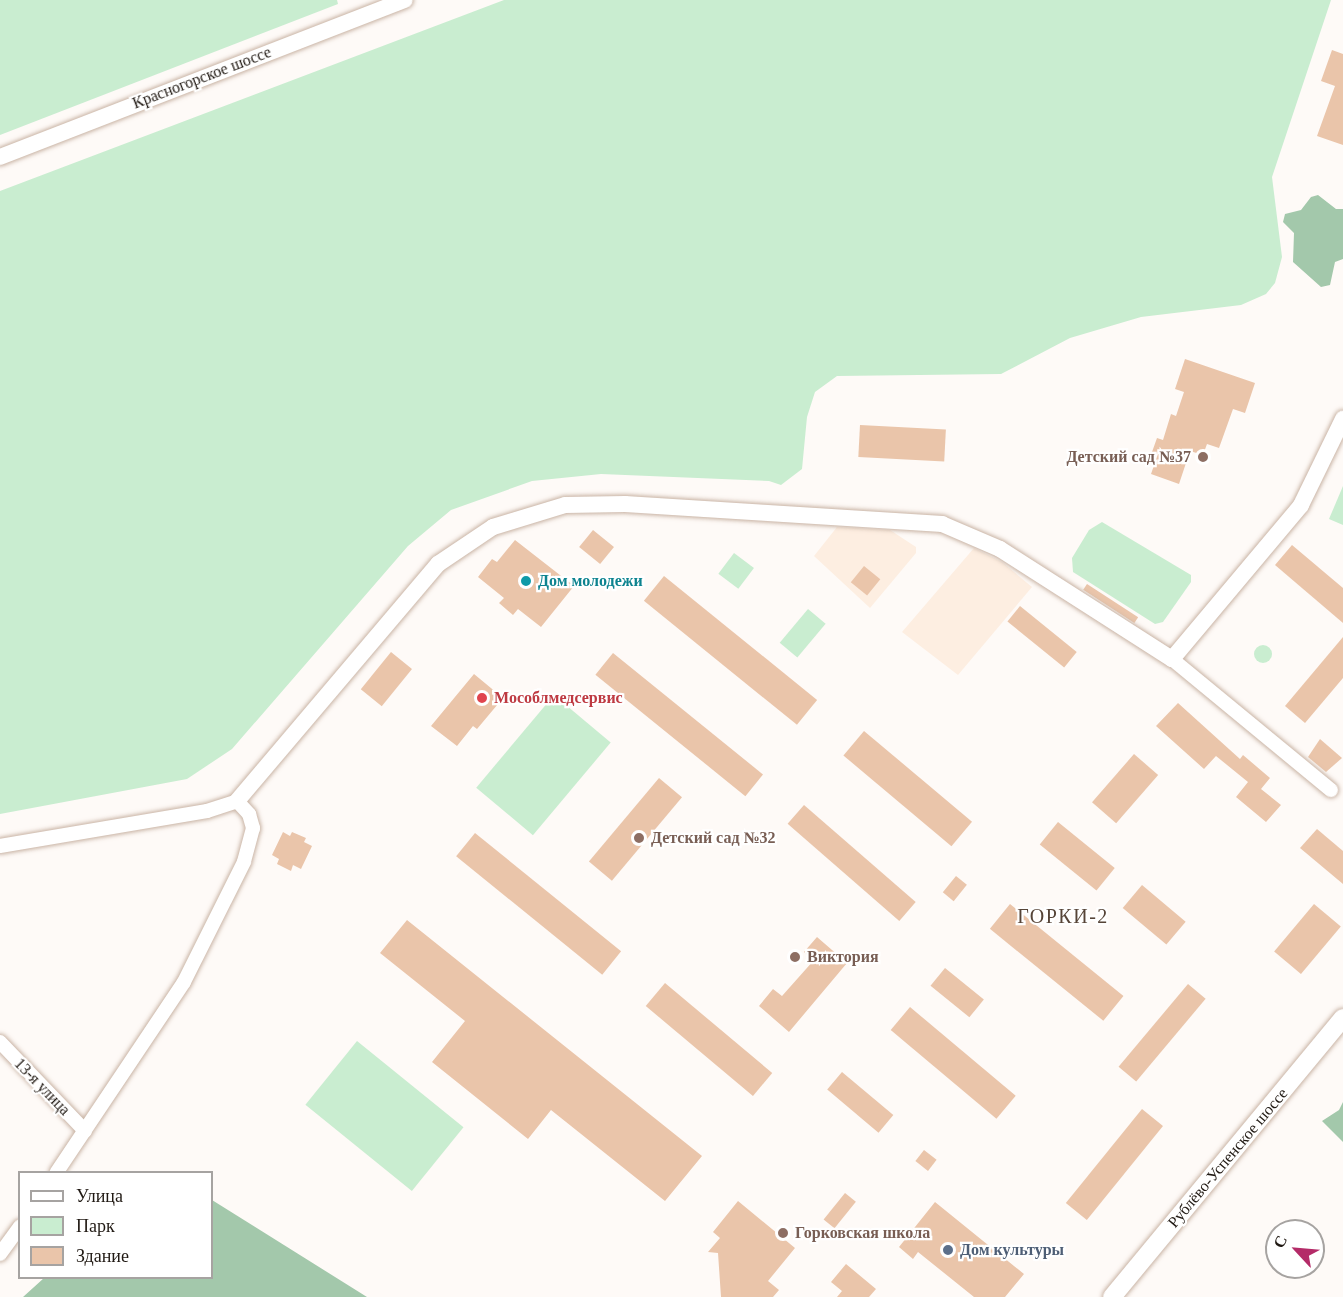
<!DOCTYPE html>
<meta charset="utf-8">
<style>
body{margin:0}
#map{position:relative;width:1343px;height:1297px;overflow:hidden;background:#fefaf7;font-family:Georgia,serif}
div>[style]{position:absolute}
.industrial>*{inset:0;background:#fdeee1}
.green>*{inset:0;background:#c9edd0;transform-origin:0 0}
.round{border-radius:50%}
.forest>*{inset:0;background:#a3c8ab}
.building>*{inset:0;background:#eac5aa;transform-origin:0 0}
.roads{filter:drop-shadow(0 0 2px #c9b4a5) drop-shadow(0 0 2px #c9b4a5)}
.minor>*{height:14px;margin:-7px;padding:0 7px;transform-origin:7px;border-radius:7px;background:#fff}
.tertiary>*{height:16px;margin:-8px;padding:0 8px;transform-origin:8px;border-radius:8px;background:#fff}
.secondary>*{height:18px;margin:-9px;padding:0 9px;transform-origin:9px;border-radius:9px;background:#fff}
.dots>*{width:16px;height:16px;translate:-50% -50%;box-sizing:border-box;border:3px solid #fff;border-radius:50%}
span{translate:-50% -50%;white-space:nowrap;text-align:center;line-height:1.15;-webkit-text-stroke:4.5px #fff;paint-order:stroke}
.street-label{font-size:16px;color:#201913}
.education-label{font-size:16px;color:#785e54;font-weight:700}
.right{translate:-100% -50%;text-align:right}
.left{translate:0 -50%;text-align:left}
.culture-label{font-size:16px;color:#0d838f;font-weight:700}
.health-label{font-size:16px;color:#be3a42;font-weight:700}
.service-label{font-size:16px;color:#4e5e75;font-weight:700}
.quarter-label{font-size:20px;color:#564437;letter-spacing:1.5px}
.legend{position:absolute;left:18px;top:1171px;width:195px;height:108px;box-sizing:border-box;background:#fff;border:2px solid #a6a3a1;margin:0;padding:8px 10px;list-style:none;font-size:18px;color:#201913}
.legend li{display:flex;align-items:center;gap:12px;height:30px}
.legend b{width:30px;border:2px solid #a6a3a1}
.north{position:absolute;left:1265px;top:1219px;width:60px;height:60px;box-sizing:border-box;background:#fff;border:2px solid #a6a3a1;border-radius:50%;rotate:296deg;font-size:16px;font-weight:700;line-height:24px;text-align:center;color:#201913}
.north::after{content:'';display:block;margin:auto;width:21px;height:27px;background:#b42b68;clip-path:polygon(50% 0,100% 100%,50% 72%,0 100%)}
</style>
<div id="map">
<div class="industrial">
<div style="clip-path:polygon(837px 527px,890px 530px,916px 547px,916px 553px,870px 608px,814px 556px)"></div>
<div style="clip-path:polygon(974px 548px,1002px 562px,1032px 587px,958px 675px,902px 632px)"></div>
</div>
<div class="green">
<div style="clip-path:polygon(0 0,337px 0,338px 4px,0 135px)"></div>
<div style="clip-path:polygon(504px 0,1331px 0,1272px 177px,1282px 257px,1275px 283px,1266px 294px,1241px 305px,1141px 317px,1070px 338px,1001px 374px,837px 376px,815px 392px,807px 417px,802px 469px,781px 485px,769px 481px,601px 474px,532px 481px,451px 510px,408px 546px,232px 749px,187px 779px,0 814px,0 191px)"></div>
<div style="clip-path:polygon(1343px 486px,1343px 525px,1329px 519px)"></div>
<div style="clip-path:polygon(1102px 522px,1191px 575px,1191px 582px,1163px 622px,1155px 624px,1073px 572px,1072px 558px,1089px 530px)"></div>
<div style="left:734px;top:553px;width:25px;height:26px;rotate:37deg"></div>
<div style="left:808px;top:609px;width:23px;height:44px;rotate:40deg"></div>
<div class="round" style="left:1254px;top:645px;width:18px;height:18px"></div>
<div style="left:554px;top:695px;width:74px;height:121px;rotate:40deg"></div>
<div style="left:357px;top:1041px;width:137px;height:82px;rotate:39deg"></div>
</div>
<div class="forest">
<div style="clip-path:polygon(1318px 195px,1336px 209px,1343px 209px,1343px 259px,1335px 262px,1330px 285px,1321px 287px,1293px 262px,1294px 233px,1283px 222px,1285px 214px,1301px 210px,1311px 197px)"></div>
<div style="clip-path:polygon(1343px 1102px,1343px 1142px,1322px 1121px,1339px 1110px)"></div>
<div style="clip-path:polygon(212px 1200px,367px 1297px,23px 1297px,44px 1278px,212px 1278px)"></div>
</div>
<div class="building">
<div style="clip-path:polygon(1332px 50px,1343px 54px,1343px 145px,1317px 136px,1335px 86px,1321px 81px)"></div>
<div style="clip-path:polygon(1185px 359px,1255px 383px,1245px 413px,1233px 409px,1219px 448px,1207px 444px,1203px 455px,1190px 451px,1179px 484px,1151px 474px,1158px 454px,1152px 452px,1157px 438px,1163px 440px,1171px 414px,1176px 416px,1184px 392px,1175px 389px)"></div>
<div style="left:860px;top:425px;width:86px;height:32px;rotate:3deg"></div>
<div style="left:593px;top:530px;width:27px;height:22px;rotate:39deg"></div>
<div style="clip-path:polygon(515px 540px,574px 586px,541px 627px,518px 609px,513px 615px,499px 603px,504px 598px,478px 577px,492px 559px,497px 562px)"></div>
<div style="clip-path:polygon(1292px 545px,1343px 588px,1343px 623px,1275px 565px)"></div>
<div style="left:864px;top:566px;width:21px;height:21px;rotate:39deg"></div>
<div style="left:664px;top:576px;width:197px;height:32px;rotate:39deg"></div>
<div style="left:1087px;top:584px;width:61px;height:7px;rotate:33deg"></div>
<div style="left:1020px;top:606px;width:73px;height:20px;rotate:39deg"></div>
<div style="clip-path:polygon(1343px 637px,1343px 678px,1305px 723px,1285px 706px)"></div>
<div style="left:391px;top:652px;width:27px;height:48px;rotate:39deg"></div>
<div style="left:613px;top:653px;width:193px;height:28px;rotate:39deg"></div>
<div style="clip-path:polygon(474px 674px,503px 698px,477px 729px,473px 726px,457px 746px,431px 726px)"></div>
<div style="clip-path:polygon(1178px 703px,1240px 759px,1243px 755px,1270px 778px,1261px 789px,1281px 805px,1266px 822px,1236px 797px,1248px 782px,1216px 756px,1204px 769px,1156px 726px)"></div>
<div style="left:864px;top:731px;width:141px;height:32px;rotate:40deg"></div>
<div style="clip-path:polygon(1320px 739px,1342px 758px,1326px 772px,1308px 757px)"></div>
<div style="left:1134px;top:754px;width:32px;height:64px;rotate:41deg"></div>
<div style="left:659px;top:778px;width:30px;height:109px;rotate:40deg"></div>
<div style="left:804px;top:805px;width:148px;height:25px;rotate:41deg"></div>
<div style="left:1058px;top:822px;width:73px;height:29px;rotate:39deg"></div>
<div style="clip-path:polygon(1317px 829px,1343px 851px,1343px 884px,1300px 848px)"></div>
<div style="clip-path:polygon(283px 832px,290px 836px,292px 832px,306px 838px,304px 842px,312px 846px,301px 869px,293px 865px,291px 871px,277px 864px,279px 859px,272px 855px)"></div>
<div style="left:475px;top:833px;width:188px;height:30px;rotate:39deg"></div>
<div style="left:956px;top:876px;width:14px;height:21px;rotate:39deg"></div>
<div style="left:1142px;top:885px;width:57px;height:30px;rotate:40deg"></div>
<div style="left:1010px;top:904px;width:146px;height:32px;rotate:39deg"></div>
<div style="left:1314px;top:904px;width:35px;height:62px;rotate:40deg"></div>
<div style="clip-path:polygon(407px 920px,702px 1156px,665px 1201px,551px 1110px,528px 1139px,432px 1062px,465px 1021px,380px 953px)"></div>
<div style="clip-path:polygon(817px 937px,847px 963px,789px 1032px,759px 1006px,773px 989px,782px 996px,814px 960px,804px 952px)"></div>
<div style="left:945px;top:968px;width:50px;height:23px;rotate:39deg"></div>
<div style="left:665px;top:983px;width:140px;height:30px;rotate:40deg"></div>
<div style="left:1188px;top:984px;width:23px;height:108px;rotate:40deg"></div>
<div style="left:910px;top:1007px;width:138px;height:30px;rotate:40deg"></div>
<div style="left:842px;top:1072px;width:67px;height:23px;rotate:40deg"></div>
<div style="left:1142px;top:1109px;width:27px;height:121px;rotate:39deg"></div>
<div style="left:924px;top:1150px;width:16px;height:14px;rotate:38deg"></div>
<div style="left:845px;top:1193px;width:14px;height:34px;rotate:39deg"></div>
<div style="clip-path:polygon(738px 1201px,795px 1248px,768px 1281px,779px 1290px,773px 1297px,721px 1297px,718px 1253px,708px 1252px,720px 1238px,713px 1232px)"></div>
<div style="clip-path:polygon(935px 1202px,1024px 1274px,1005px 1297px,974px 1297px,918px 1252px,913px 1259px,899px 1247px)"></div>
<div style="clip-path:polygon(846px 1264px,876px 1289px,869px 1297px,837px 1297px,842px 1291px,831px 1282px)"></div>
</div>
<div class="roads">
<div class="minor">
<div style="left:1172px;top:659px;width:206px;rotate:39.5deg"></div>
<div style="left:0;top:846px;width:210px;rotate:-9.6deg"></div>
<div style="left:207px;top:811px;width:32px;rotate:-18deg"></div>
<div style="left:237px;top:801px;width:18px;rotate:47deg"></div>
<div style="left:249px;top:814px;width:15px;rotate:74deg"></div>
<div style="left:253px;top:828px;width:35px;rotate:105deg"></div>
<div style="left:244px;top:862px;width:134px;rotate:116.6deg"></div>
<div style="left:184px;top:982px;width:229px;rotate:123.8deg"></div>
<div style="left:0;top:1042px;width:123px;rotate:46.3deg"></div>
<div style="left:0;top:1254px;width:34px;rotate:-54deg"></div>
</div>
<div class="tertiary">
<div style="left:0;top:157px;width:434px;rotate:-21.2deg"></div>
<div style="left:237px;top:801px;width:311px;rotate:-49.7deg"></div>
<div style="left:438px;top:564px;width:66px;rotate:-33.9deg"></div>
<div style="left:493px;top:527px;width:75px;rotate:-17deg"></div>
<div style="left:565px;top:505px;width:60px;rotate:-1deg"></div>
<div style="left:625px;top:504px;width:318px;rotate:3.6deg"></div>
<div style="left:942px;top:524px;width:63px;rotate:23.3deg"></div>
<div style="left:1000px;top:549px;width:204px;rotate:32.6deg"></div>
<div style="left:1172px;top:659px;width:201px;rotate:-50deg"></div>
<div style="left:1301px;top:505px;width:96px;rotate:-64deg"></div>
</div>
<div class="secondary">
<div style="left:1112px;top:1297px;width:362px;rotate:-50.4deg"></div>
</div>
</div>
<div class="dots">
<div style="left:1203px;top:457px;background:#8d6e63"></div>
<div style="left:526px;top:581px;background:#0f9aa8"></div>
<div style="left:482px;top:698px;background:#e0444e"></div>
<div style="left:639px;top:838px;background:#8d6e63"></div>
<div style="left:795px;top:957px;background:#8d6e63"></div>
<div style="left:783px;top:1233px;background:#8d6e63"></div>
<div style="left:948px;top:1250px;background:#5c6f8a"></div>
</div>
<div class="street-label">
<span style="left:202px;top:78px;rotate:-21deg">Красногорское шоссе</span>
<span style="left:42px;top:1087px;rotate:46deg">13-я улица</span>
<span style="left:1228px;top:1158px;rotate:-50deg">Рублёво-Успенское шоссе</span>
</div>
<div class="education-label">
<span class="right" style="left:1191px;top:457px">Детский сад №37</span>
<span class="left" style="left:651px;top:838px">Детский сад №32</span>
<span class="left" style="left:807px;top:957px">Виктория</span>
<span class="left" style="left:795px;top:1233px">Горковская школа</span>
</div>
<div class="culture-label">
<span class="left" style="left:538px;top:581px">Дом молодежи</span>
</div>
<div class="health-label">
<span class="left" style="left:494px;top:698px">Мособлмедсервис</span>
</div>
<div class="service-label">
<span class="left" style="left:960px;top:1250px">Дом культуры</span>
</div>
<div class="quarter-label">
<span style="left:1063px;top:916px">ГОРКИ-2</span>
</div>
<ul class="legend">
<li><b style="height:8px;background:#fff"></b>Улица</li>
<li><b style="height:16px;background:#c9edd0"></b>Парк</li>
<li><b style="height:16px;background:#eac5aa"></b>Здание</li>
</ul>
<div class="north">С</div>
</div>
